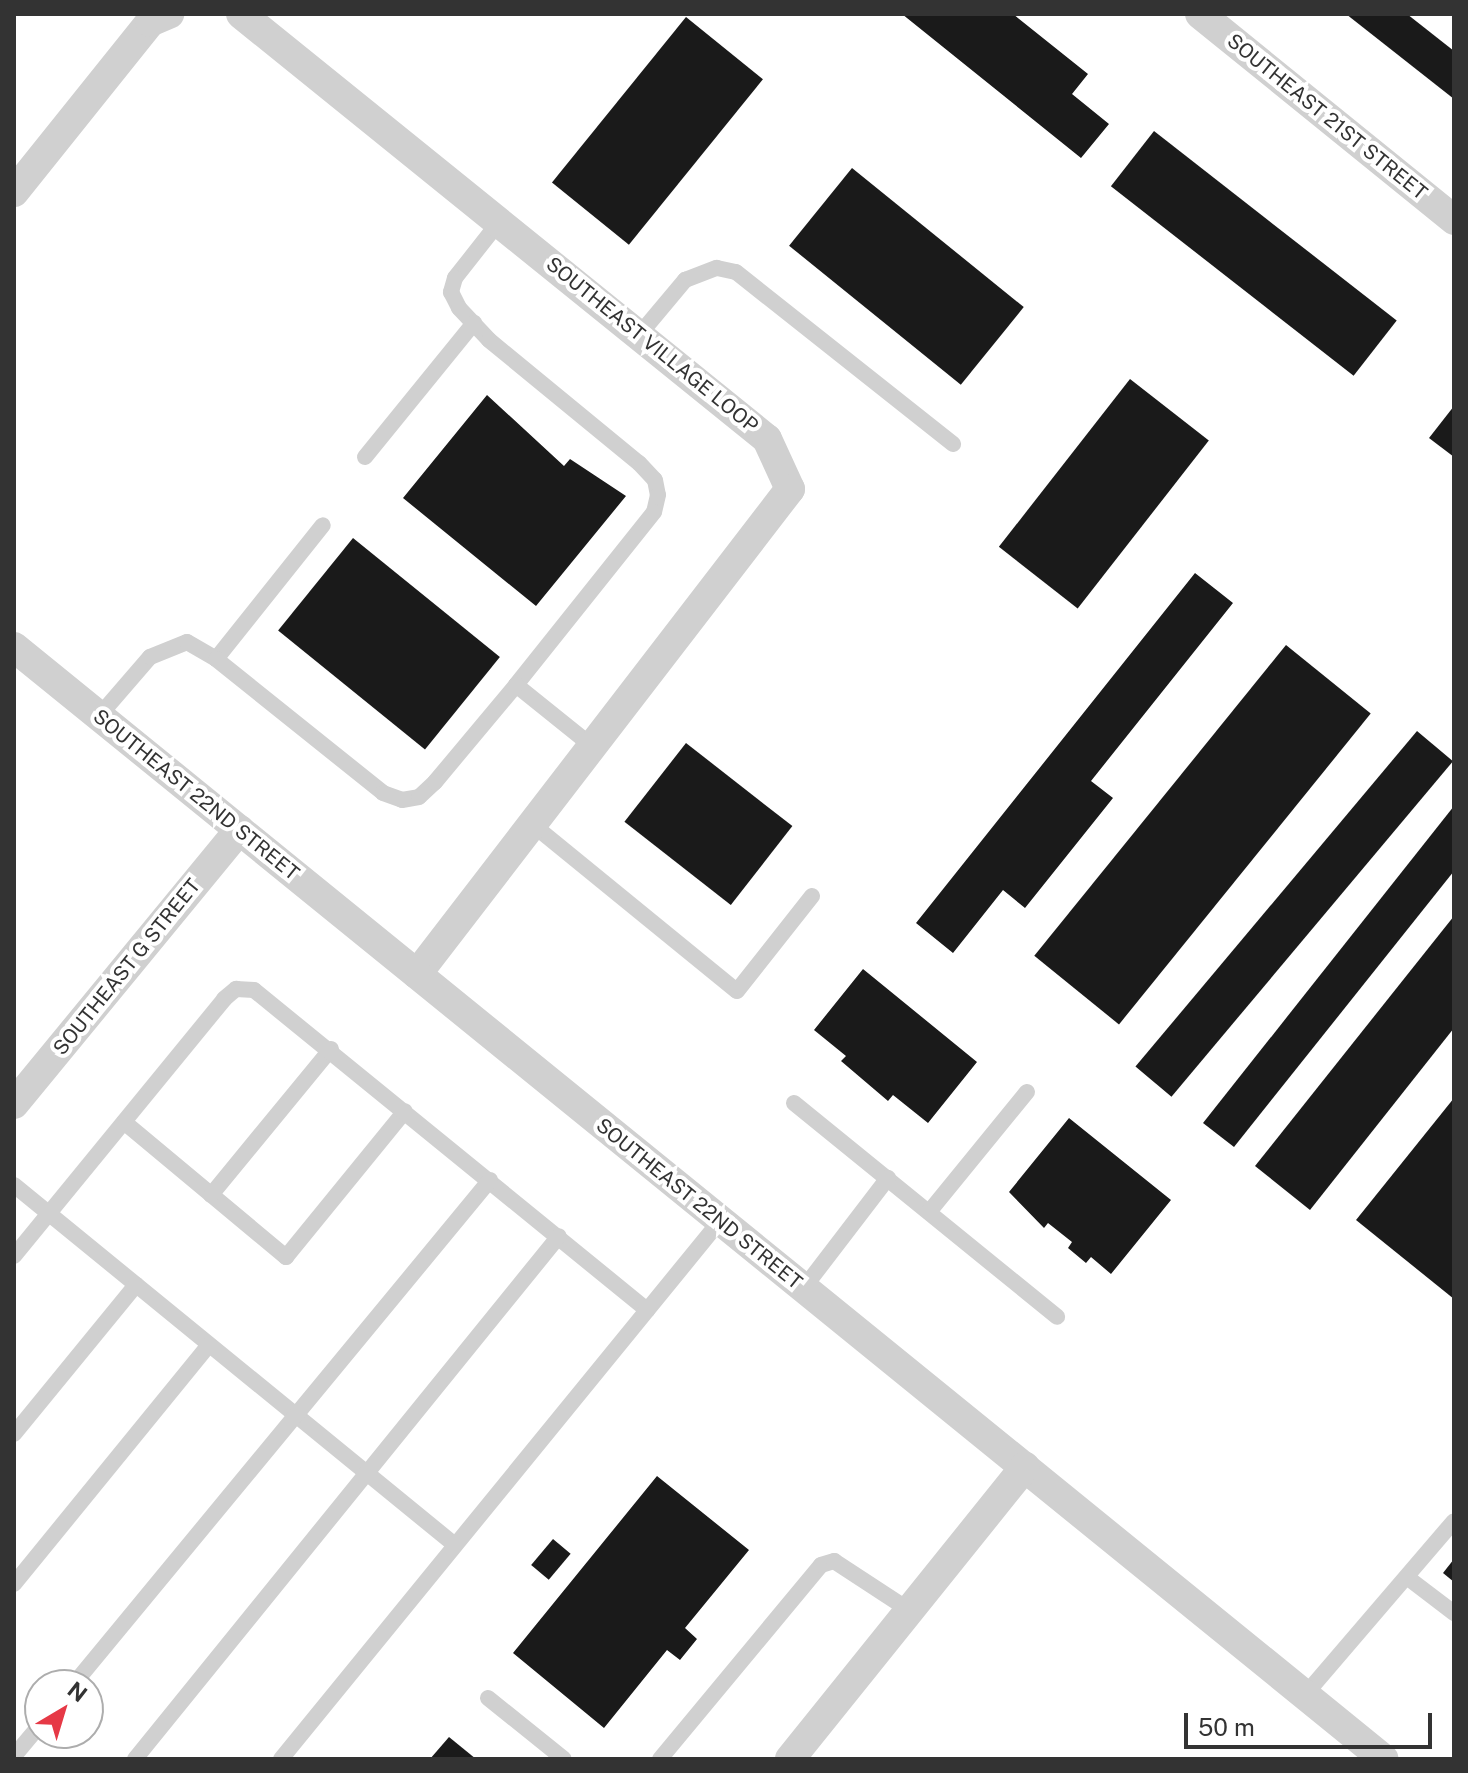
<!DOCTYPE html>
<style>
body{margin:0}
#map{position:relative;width:1468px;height:1773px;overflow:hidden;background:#fff;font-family:"Public Sans",sans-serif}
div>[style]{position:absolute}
.building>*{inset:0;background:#1a1a1a;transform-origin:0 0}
.service>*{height:16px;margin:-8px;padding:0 8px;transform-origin:8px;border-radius:8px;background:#d0d0d0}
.minor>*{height:30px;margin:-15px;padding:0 15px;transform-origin:15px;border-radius:15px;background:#d0d0d0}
span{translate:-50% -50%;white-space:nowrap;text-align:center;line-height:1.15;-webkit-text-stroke:8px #fff;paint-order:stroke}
.street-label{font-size:20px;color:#333}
.frame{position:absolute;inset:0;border:16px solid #333;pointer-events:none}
.north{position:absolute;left:24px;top:1669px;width:80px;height:80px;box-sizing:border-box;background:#fff;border:2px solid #adadad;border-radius:50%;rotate:38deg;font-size:22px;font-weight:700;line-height:32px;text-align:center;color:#333}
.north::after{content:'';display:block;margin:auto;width:28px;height:36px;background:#e63946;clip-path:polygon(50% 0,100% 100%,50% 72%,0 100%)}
.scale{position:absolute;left:1184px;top:1713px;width:248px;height:36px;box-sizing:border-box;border:4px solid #333;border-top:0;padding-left:10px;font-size:24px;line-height:28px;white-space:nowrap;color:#333;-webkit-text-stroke:6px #fff;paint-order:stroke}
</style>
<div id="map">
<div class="building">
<div style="clip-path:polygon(902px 14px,1013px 14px,1088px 74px,1072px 94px,1109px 124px,1081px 158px)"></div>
<div style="clip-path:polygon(1346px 14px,1407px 14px,1454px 51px,1454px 99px)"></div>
<div style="left:686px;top:17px;width:99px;height:213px;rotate:39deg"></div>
<div style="left:1154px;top:131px;width:308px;height:70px;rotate:38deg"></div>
<div style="left:852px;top:168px;width:221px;height:100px;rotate:39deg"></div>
<div style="left:1130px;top:379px;width:100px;height:213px;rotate:38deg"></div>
<div style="clip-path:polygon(487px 395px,564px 466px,570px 459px,626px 496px,536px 606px,403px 498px)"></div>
<div style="clip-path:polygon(1454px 406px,1454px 457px,1429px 438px)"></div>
<div style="left:353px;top:538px;width:189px;height:119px;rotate:39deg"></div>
<div style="clip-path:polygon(1195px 573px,1233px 603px,1091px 781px,1113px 798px,1025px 908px,1003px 890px,953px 953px,916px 923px)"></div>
<div style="left:1286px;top:645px;width:109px;height:400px;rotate:39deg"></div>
<div style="left:1417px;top:731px;width:47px;height:438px;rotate:40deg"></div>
<div style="left:686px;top:743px;width:135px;height:100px;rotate:38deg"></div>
<div style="clip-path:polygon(1454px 806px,1454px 871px,1234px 1147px,1203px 1123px)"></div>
<div style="clip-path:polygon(1454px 916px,1454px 1028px,1310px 1210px,1255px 1166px)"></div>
<div style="clip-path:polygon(863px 969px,977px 1062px,928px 1123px,893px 1095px,888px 1101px,841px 1061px,846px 1056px,814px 1030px)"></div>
<div style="clip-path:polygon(1454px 1098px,1454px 1299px,1356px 1220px)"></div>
<div style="clip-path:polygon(1069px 1118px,1171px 1200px,1111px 1274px,1091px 1257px,1086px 1263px,1068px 1248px,1072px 1242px,1048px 1223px,1044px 1228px,1009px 1192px)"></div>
<div style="clip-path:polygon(657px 1476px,749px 1550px,685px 1628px,697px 1639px,680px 1660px,667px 1650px,604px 1728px,513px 1653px)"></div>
<div style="left:553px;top:1539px;width:23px;height:34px;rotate:40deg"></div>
<div style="clip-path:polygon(1454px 1559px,1454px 1582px,1443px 1573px)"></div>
<div style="clip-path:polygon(449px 1737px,476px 1759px,430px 1759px)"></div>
</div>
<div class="service">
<div style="left:499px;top:222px;width:71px;rotate:128.2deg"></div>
<div style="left:455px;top:278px;width:15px;rotate:106deg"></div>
<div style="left:451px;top:292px;width:18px;rotate:63deg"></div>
<div style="left:459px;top:308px;width:44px;rotate:46.8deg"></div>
<div style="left:489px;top:340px;width:194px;rotate:39.4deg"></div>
<div style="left:639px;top:463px;width:23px;rotate:47deg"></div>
<div style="left:655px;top:480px;width:15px;rotate:79deg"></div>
<div style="left:658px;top:495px;width:17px;rotate:103deg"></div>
<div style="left:654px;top:512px;width:221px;rotate:128.6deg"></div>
<div style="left:516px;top:685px;width:97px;rotate:38.8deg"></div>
<div style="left:639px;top:335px;width:72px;rotate:-50.1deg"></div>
<div style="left:685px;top:280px;width:34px;rotate:-21deg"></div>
<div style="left:717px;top:268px;width:19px;rotate:12deg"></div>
<div style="left:736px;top:272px;width:277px;rotate:38.4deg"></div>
<div style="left:365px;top:457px;width:173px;rotate:-50.9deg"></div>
<div style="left:216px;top:659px;width:171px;rotate:-51.4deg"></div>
<div style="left:99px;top:716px;width:78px;rotate:-49.2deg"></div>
<div style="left:150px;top:657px;width:40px;rotate:-22deg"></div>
<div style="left:187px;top:642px;width:34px;rotate:30deg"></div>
<div style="left:216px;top:659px;width:214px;rotate:38.7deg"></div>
<div style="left:383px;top:793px;width:20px;rotate:20deg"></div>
<div style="left:402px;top:800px;width:17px;rotate:-10deg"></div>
<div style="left:419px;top:797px;width:22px;rotate:-43deg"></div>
<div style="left:435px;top:782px;width:126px;rotate:-50.1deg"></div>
<div style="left:532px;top:824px;width:264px;rotate:39.2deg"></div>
<div style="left:737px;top:991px;width:121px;rotate:-51.7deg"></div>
<div style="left:794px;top:1103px;width:339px;rotate:39.1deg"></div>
<div style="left:124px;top:1122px;width:211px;rotate:39.8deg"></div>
<div style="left:286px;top:1257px;width:188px;rotate:-50.8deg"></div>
<div style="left:14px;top:1185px;width:569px;rotate:39.23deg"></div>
<div style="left:211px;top:1195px;width:189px;rotate:-50.6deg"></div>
<div style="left:929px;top:1212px;width:155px;rotate:-50.8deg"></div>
<div style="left:14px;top:1256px;width:332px;rotate:-50.7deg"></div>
<div style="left:224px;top:999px;width:16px;rotate:-40deg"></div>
<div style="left:236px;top:989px;width:18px;rotate:3deg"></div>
<div style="left:254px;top:990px;width:507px;rotate:39.15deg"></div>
<div style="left:803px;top:1289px;width:140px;rotate:-52.6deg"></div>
<div style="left:14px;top:1434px;width:193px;rotate:-50.7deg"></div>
<div style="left:1408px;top:1578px;width:58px;rotate:37.3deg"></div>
<div style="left:14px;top:1584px;width:308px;rotate:-50.8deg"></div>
<div style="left:73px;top:1685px;width:655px;rotate:-50.45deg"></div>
<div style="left:1304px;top:1696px;width:230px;rotate:-49.4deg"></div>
<div style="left:488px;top:1698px;width:97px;rotate:38.8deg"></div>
<div style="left:14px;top:1756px;width:40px;rotate:-50deg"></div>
<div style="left:135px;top:1759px;width:673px;rotate:-50.97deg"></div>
<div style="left:281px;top:1759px;width:694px;rotate:-50.79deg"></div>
<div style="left:660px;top:1759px;width:252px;rotate:-50.3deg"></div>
<div style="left:821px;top:1565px;width:14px;rotate:-17deg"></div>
<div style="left:834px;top:1561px;width:90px;rotate:33.2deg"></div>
</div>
<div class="minor">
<div style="left:241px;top:14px;width:676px;rotate:38.94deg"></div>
<div style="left:767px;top:439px;width:55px;rotate:65.3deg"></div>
<div style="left:790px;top:489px;width:612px;rotate:127.56deg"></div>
<div style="left:1200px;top:14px;width:327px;rotate:39deg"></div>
<div style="left:14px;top:192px;width:218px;rotate:-51.3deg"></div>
<div style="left:150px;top:22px;width:21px;rotate:-23deg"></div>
<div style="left:14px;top:647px;width:1764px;rotate:39.07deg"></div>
<div style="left:14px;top:1104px;width:355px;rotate:-50.6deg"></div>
<div style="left:790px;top:1759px;width:375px;rotate:-51.2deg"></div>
</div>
<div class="street-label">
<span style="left:1327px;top:117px;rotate:39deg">SOUTHEAST 21ST STREET</span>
<span style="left:652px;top:345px;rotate:39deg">SOUTHEAST VILLAGE LOOP</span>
<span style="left:196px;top:795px;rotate:39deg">SOUTHEAST 22ND STREET</span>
<span style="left:127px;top:967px;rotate:-51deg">SOUTHEAST G STREET</span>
<span style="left:699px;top:1204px;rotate:39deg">SOUTHEAST 22ND STREET</span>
</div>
<div class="frame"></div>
<div class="north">N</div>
<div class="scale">50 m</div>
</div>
